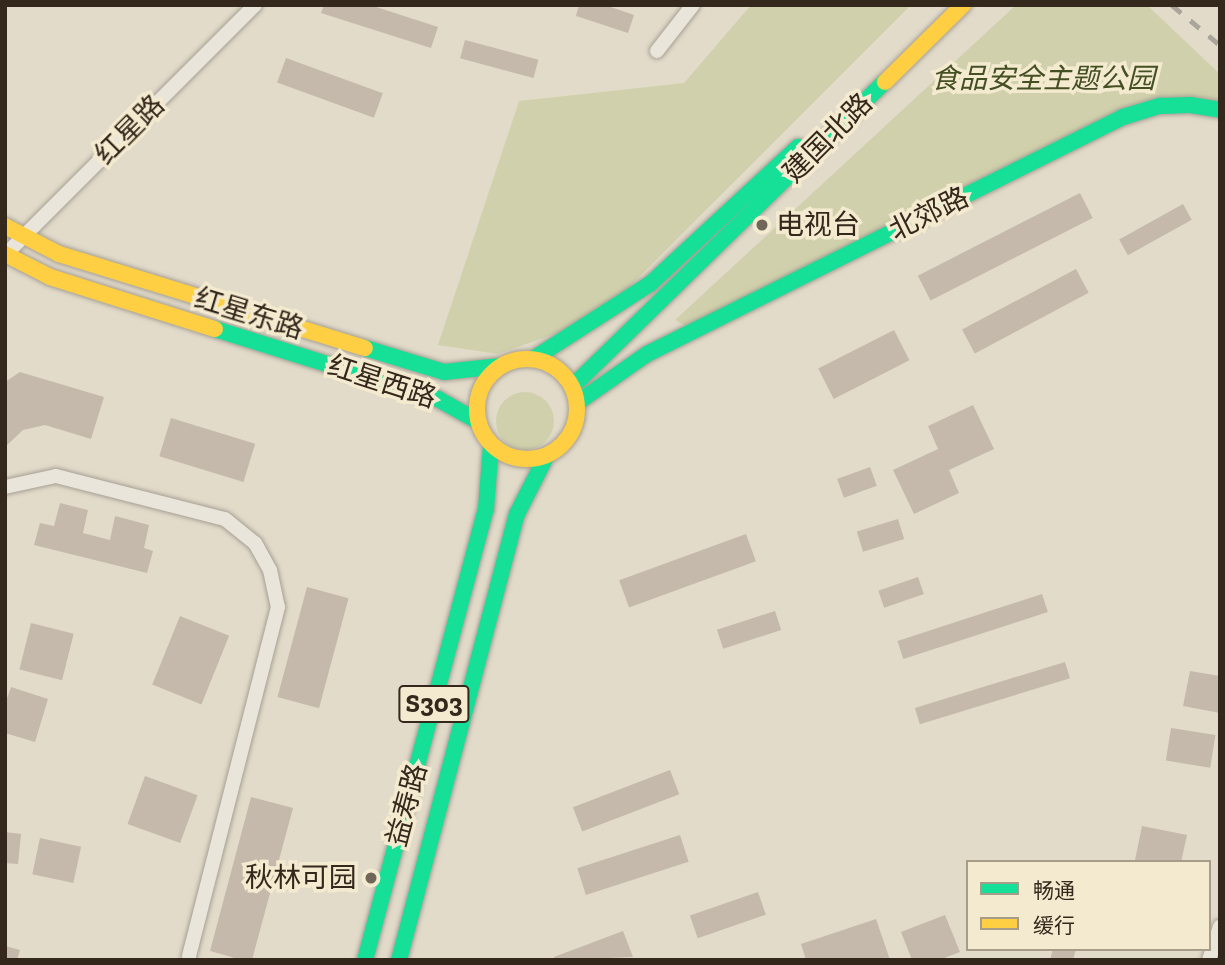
<!DOCTYPE html>
<meta charset="utf-8">
<style>
body{margin:0}
#map{position:relative;width:1225px;height:965px;overflow:hidden;background:#e2dbca;font-family:"Zilla Slab","Noto Sans SC",serif}
div>[style]{position:absolute}
.green>*{inset:0;background:#d0d1ac}
.round{border-radius:50%}
.building>*{inset:0;background:#c5b9ab;transform-origin:0 0}
.roads{filter:drop-shadow(0 0 2px #a7a094) drop-shadow(0 0 2px #a7a094)}
.street>*{height:14px;margin:-7px;padding:0 7px;transform-origin:7px;border-radius:7px;background:#eae5db}
.fast>*{height:16px;margin:-8px;padding:0 8px;transform-origin:8px;border-radius:8px;background:#16e098}
.slow>*{height:16px;margin:-8px;padding:0 8px;transform-origin:8px;border-radius:8px;background:#ffcf43}
.slow>.ring{margin:-8px;padding:0;box-sizing:content-box;background:none;border:16px solid #ffcf43;border-radius:50%}
.rail>*{height:4.5px;margin-top:-2.25px;transform-origin:0;background:repeating-linear-gradient(90deg,#a9a59b 0 12px,transparent 0 24px)}
.dots>*{width:19px;height:19px;translate:-50% -50%;box-sizing:border-box;border:4px solid #f4eacf;border-radius:50%}
span{translate:-50% -50%;white-space:nowrap;text-align:center;line-height:1.15;-webkit-text-stroke:7px #f4eacf;paint-order:stroke}
.shield-label span{padding:2px 5px;background:#f4eacf;border:2px solid;border-radius:5px;-webkit-text-stroke-width:0}
.shield-label{font-size:26px;color:#34281c;font-weight:700}
.park-label{font-size:28px;color:#445024;font-style:italic}
.street-label{font-size:28px;color:#34281c}
.poi-label{font-size:28px;color:#34281c}
.left{translate:0 -50%;text-align:left}
.right{translate:-100% -50%;text-align:right}
.frame{position:absolute;inset:0;border:7px solid #34281c;pointer-events:none}
.legend{position:absolute;left:966px;top:860px;width:245px;height:91px;box-sizing:border-box;background:#f4eacf;border:2px solid #a79c87;margin:0;padding:9px 12px;list-style:none;font-size:21px;color:#34281c}
.legend li{display:flex;align-items:center;gap:14px;height:35px}
.legend b{width:35px;border:2px solid #a79c87}
</style>
<div id="map">
<div class="green">
<div style="clip-path:polygon(751px 5px,911px 5px,616px 300px,560px 332px,498px 354px,438px 345px,519px 101px,684px 83px)"></div>
<div style="clip-path:polygon(1016px 5px,1147px 5px,1220px 74px,1220px 108px,1174px 97px,686px 326px,675px 320px)"></div>
<div class="round" style="left:496px;top:392px;width:58px;height:58px"></div>
</div>
<div class="building">
<div style="clip-path:polygon(324px 5px,370px 5px,438px 27px,431px 48px,321px 13px)"></div>
<div style="clip-path:polygon(579px 5px,605px 5px,634px 15px,628px 33px,576px 16px)"></div>
<div style="left:465px;top:40px;width:76px;height:19px;rotate:15deg"></div>
<div style="left:286px;top:58px;width:103px;height:26px;rotate:20deg"></div>
<div style="left:1080px;top:193px;width:28px;height:182px;rotate:63deg"></div>
<div style="left:1183px;top:204px;width:18px;height:73px;rotate:61deg"></div>
<div style="left:1076px;top:269px;width:27px;height:129px;rotate:62deg"></div>
<div style="left:894px;top:330px;width:34px;height:85px;rotate:63deg"></div>
<div style="clip-path:polygon(20px 372px,104px 397px,91px 439px,45px 425px,23px 430px,5px 447px,5px 382px)"></div>
<div style="clip-path:polygon(973px 405px,994px 449px,949px 470px,959px 493px,914px 514px,893px 470px,938px 449px,928px 426px)"></div>
<div style="left:171px;top:418px;width:88px;height:40px;rotate:17deg"></div>
<div style="left:870px;top:467px;width:20px;height:35px;rotate:70deg"></div>
<div style="clip-path:polygon(60px 503px,88px 510px,83px 533px,110px 540px,115px 516px,149px 525px,144px 548px,153px 551px,147px 573px,34px 545px,40px 523px,54px 526px)"></div>
<div style="left:898px;top:519px;width:21px;height:43px;rotate:73deg"></div>
<div style="left:746px;top:534px;width:29px;height:135px;rotate:70deg"></div>
<div style="left:918px;top:577px;width:18px;height:42px;rotate:71deg"></div>
<div style="left:307px;top:587px;width:43px;height:114px;rotate:15deg"></div>
<div style="left:1042px;top:594px;width:19px;height:152px;rotate:72deg"></div>
<div style="left:775px;top:611px;width:20px;height:61px;rotate:72deg"></div>
<div style="left:180px;top:616px;width:53px;height:74px;rotate:22deg"></div>
<div style="left:31px;top:623px;width:44px;height:48px;rotate:14deg"></div>
<div style="left:1065px;top:662px;width:17px;height:157px;rotate:73deg"></div>
<div style="clip-path:polygon(1190px 671px,1220px 676px,1220px 713px,1183px 706px)"></div>
<div style="clip-path:polygon(11px 687px,48px 699px,35px 742px,5px 733px,5px 704px)"></div>
<div style="left:1171px;top:728px;width:45px;height:33px;rotate:9deg"></div>
<div style="left:670px;top:770px;width:26px;height:104px;rotate:69deg"></div>
<div style="left:145px;top:776px;width:56px;height:51px;rotate:20deg"></div>
<div style="clip-path:polygon(251px 797px,293px 808px,252px 960px,242px 960px,210px 951px)"></div>
<div style="clip-path:polygon(1142px 826px,1187px 835px,1181px 862px,1135px 860px)"></div>
<div style="clip-path:polygon(5px 832px,21px 834px,18px 864px,5px 863px)"></div>
<div style="left:680px;top:835px;width:28px;height:108px;rotate:72deg"></div>
<div style="left:40px;top:838px;width:42px;height:37px;rotate:12deg"></div>
<div style="left:758px;top:892px;width:24px;height:72px;rotate:71deg"></div>
<div style="clip-path:polygon(945px 915px,960px 952px,939px 960px,912px 960px,901px 932px)"></div>
<div style="clip-path:polygon(876px 919px,890px 960px,806px 960px,801px 944px)"></div>
<div style="clip-path:polygon(623px 931px,633px 957px,555px 960px,554px 957px)"></div>
<div style="clip-path:polygon(5px 946px,20px 950px,17px 960px,5px 960px)"></div>
<div style="clip-path:polygon(1053px 949px,1076px 949px,1073px 960px,1050px 960px)"></div>
</div>
<div class="roads">
<div class="street">
<div style="left:657px;top:51px;width:58px;rotate:-52deg"></div>
<div style="left:6px;top:254px;width:352px;rotate:-45deg"></div>
<div style="left:5px;top:487px;width:52px;rotate:-12.2deg"></div>
<div style="left:56px;top:476px;width:174px;rotate:14.3deg"></div>
<div style="left:225px;top:519px;width:38px;rotate:39deg"></div>
<div style="left:255px;top:543px;width:31px;rotate:61deg"></div>
<div style="left:270px;top:570px;width:38px;rotate:78deg"></div>
<div style="left:278px;top:607px;width:361px;rotate:104.3deg"></div>
<div style="left:1209px;top:960px;width:35px;rotate:-72deg"></div>
</div>
<div class="fast">
<div style="left:215px;top:329px;width:234px;rotate:17.4deg"></div>
<div style="left:438px;top:399px;width:45px;rotate:29.4deg"></div>
<div style="left:365px;top:348px;width:83px;rotate:16.9deg"></div>
<div style="left:444px;top:372px;width:56px;rotate:-6.1deg"></div>
<div style="left:533px;top:359px;width:139px;rotate:-32.7deg"></div>
<div style="left:650px;top:284px;width:202px;rotate:-42.8deg"></div>
<div style="left:572px;top:387px;width:437px;rotate:-44.3deg"></div>
<div style="left:577px;top:403px;width:85px;rotate:-35deg"></div>
<div style="left:647px;top:354px;width:532px;rotate:-26.47deg"></div>
<div style="left:1123px;top:117px;width:39px;rotate:-17deg"></div>
<div style="left:1160px;top:106px;width:30px;rotate:-2deg"></div>
<div style="left:1190px;top:105px;width:30px;rotate:9deg"></div>
<div style="left:365px;top:960px;width:467px;rotate:-75deg"></div>
<div style="left:486px;top:509px;width:63px;rotate:-85.5deg"></div>
<div style="left:399px;top:960px;width:461px;rotate:-75.2deg"></div>
<div style="left:517px;top:514px;width:66px;rotate:-63deg"></div>
</div>
<div class="slow">
<div style="left:885px;top:82px;width:110px;rotate:-44.6deg"></div>
<div style="left:5px;top:226px;width:61px;rotate:27.4deg"></div>
<div style="left:59px;top:254px;width:320px;rotate:17.1deg"></div>
<div style="left:5px;top:254px;width:51px;rotate:27.1deg"></div>
<div style="left:50px;top:277px;width:173px;rotate:17.5deg"></div>
<div class="ring" style="left:477px;top:359px;width:84px;height:84px"></div>
</div>
</div>
<div class="rail">
<div style="left:1172px;top:5px;width:62px;rotate:39.8deg"></div>
</div>
<div class="dots">
<div style="left:762px;top:225px;background:#716759"></div>
<div style="left:371px;top:878px;background:#716759"></div>
</div>
<div class="shield-label">
<span style="left:434px;top:704px">S303</span>
</div>
<div class="park-label">
<span style="left:1043px;top:79px">食品安全主题公园</span>
</div>
<div class="street-label">
<span style="left:130px;top:130px;rotate:-45deg">红星路</span>
<span style="left:828px;top:138px;rotate:-45deg">建国北路</span>
<span style="left:929px;top:214px;rotate:-26deg">北郊路</span>
<span style="left:249px;top:314px;rotate:17deg">红星东路</span>
<span style="left:382px;top:382px;rotate:18deg">红星西路</span>
<span style="left:407px;top:805px;rotate:-75deg">益寿路</span>
</div>
<div class="poi-label">
<span class="left" style="left:776px;top:225px">电视台</span>
<span class="right" style="left:357px;top:878px">秋林可园</span>
</div>
<div class="frame"></div>
<ul class="legend">
<li><b style="height:9px;background:#16e098"></b>畅通</li>
<li><b style="height:9px;background:#ffcf43"></b>缓行</li>
</ul>
</div>
